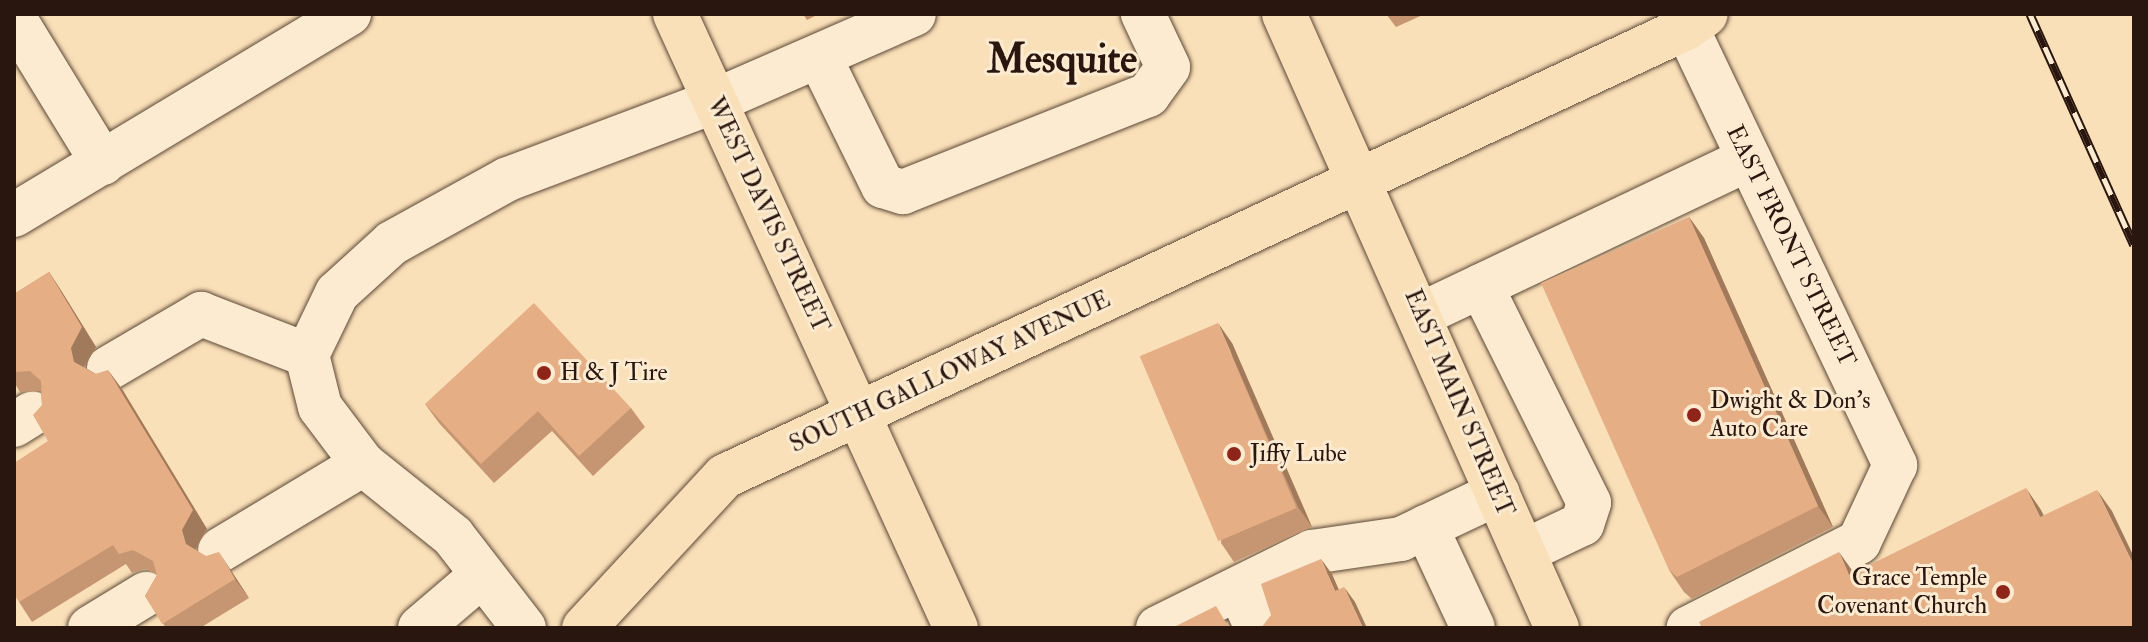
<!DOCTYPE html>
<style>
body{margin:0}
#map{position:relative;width:2148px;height:642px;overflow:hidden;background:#fae0b8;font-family:"IM FELL Double Pica",serif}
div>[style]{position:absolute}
.roads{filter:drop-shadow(0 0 2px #5d4838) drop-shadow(0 0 2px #5d4838)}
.minor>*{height:44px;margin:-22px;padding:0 22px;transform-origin:22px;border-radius:22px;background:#fcebd1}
.major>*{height:44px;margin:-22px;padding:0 22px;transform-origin:22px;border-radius:22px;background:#fae0b8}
.rail>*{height:9px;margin-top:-4.5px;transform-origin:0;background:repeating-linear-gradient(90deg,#fcebd1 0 18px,#29160e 0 36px);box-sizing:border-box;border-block:2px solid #29160e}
.wall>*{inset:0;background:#c69672}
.shaded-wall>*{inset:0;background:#a17a5c}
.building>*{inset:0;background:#e6ae84;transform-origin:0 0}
.dots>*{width:22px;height:22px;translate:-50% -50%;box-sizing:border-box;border:4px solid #fcebd1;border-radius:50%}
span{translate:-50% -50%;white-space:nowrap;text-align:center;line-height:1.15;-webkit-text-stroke:6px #fcebd1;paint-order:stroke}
.street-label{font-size:24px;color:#29160e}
.poi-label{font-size:24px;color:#29160e}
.left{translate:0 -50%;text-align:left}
.right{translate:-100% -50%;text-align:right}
.town-label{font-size:40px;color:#29160e;font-weight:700}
.frame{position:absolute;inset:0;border:16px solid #29160e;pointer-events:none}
</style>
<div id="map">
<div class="roads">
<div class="minor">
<div style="left:1680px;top:14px;width:500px;rotate:64.5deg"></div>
<div style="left:1895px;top:465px;width:85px;rotate:115.1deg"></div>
<div style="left:1859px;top:542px;width:191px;rotate:153.2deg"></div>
<div style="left:14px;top:18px;width:170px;rotate:58.5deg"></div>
<div style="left:819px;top:56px;width:145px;rotate:63.8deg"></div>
<div style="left:883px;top:186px;width:21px;rotate:17deg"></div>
<div style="left:903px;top:192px;width:264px;rotate:-21.6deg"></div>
<div style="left:1148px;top:95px;width:34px;rotate:-54deg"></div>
<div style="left:1168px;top:67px;width:59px;rotate:-115.3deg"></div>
<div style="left:14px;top:215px;width:391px;rotate:-31deg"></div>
<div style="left:1481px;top:286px;width:242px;rotate:63.5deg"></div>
<div style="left:1589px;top:503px;width:22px;rotate:108deg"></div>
<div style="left:1582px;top:524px;width:65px;rotate:154.6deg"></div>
<div style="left:1420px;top:315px;width:364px;rotate:-25.4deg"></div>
<div style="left:109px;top:368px;width:107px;rotate:-30.4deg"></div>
<div style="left:201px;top:314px;width:114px;rotate:21.1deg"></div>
<div style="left:14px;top:425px;width:22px;rotate:-32deg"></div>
<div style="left:1426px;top:527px;width:111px;rotate:65deg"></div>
<div style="left:220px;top:550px;width:167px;rotate:-31deg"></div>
<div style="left:1239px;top:589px;width:43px;rotate:65.2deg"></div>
<div style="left:90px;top:628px;width:66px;rotate:-31.3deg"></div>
<div style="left:420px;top:628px;width:82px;rotate:-40.5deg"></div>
<div style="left:524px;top:628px;width:116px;rotate:-127.7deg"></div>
<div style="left:453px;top:536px;width:115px;rotate:-141.3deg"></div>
<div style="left:363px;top:464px;width:71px;rotate:-127deg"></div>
<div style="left:320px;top:407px;width:54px;rotate:-104deg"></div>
<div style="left:307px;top:355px;width:69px;rotate:-64.2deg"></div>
<div style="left:337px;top:293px;width:74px;rotate:-42.3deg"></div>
<div style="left:392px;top:243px;width:132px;rotate:-28.9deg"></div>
<div style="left:508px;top:179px;width:221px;rotate:-20.6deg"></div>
<div style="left:715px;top:101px;width:217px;rotate:-23.6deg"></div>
<div style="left:1158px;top:628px;width:172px;rotate:-26.3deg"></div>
<div style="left:1312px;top:552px;width:90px;rotate:-8.3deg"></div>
<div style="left:1401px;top:539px;width:107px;rotate:-25.4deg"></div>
</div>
<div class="major">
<div style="left:675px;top:14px;width:675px;rotate:65.41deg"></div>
<div style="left:1284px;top:14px;width:672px;rotate:66.03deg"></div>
<div style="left:584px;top:628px;width:207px;rotate:-47.2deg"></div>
<div style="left:725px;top:476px;width:1060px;rotate:-24.99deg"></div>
<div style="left:1686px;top:28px;width:24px;rotate:-35deg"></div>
</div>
</div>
<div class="rail">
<div style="left:2030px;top:14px;width:253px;rotate:65.8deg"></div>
</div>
<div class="wall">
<div style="clip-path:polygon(803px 14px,819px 14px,807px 20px)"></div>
<div style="clip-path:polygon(1386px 14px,1425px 14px,1396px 27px)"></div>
<div style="clip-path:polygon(1689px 217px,1704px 238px,1833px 527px,1692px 599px,1684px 592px,1669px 570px)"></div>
<div style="clip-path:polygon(49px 272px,62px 292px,96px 347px,84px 367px,122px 389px,207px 529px,195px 550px,232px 572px,249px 598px,200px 628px,166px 628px,145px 596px,157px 575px,146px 569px,132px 573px,126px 564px,32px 622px,19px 602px,16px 504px,48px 441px,42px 405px,41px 391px,20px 392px,14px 382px,14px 294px)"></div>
<div style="clip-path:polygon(1232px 343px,1312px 527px,1234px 562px,1221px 543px)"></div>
<div style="clip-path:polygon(425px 404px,631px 408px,645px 427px,593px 476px,552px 431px,494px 483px,439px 423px)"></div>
</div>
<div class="shaded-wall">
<div style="clip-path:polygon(1689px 217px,1704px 238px,1833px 527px,1818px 506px)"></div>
<div style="clip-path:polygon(49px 272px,62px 292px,96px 347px,84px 367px,74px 362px)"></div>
<div style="clip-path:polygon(1218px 323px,1232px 343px,1312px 527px,1298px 507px)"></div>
<div style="clip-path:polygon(108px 370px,122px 389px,207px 529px,195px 550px,186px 544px)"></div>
<div style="clip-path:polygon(2026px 488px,2041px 510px,2055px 538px,2040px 517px)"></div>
<div style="clip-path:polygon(2097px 490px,2112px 511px,2134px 557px,2134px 566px)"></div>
<div style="clip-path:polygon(219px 552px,232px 572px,249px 598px,235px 579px)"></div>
<div style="clip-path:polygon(1839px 552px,1854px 573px,1849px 575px)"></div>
<div style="clip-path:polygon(1321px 559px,1332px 574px,1346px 606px,1335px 591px)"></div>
<div style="clip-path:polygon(1344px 587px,1355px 602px,1367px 628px,1363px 628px)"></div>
</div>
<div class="building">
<div style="clip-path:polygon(1689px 217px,1818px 506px,1677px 577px,1669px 570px,1541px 283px)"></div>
<div style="clip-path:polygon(49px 272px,82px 327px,71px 348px,74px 362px,95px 374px,108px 370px,193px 510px,182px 530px,186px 544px,206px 556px,219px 552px,235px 579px,162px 624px,145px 596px,157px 575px,153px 561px,133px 550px,119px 554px,113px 545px,19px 602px,14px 594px,14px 506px,16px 504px,14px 501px,14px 463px,48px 441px,33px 415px,42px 405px,41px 381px,30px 371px,14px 372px,14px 294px)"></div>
<div style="clip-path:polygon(534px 303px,631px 408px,579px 456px,538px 411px,481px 464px,425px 404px)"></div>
<div style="left:1218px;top:323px;width:201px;height:85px;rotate:67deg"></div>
<div style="clip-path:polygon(2026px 488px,2040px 517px,2097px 490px,2134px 566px,2134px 628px,1702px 628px,1699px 622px,1839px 552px,1849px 575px)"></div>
<div style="clip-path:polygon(1321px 559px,1335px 591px,1344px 587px,1363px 628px,1261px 628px,1271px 615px,1261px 584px)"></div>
<div style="clip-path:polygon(1216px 606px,1229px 628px,1172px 628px)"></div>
</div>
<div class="dots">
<div style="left:544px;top:373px;background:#8f2418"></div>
<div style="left:1694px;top:415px;background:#8f2418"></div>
<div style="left:1234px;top:454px;background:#8f2418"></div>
<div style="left:2003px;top:592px;background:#8f2418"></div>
</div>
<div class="street-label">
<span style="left:768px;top:215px;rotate:65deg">WEST DAVIS STREET</span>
<span style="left:1791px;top:246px;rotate:64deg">EAST FRONT STREET</span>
<span style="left:950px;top:372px;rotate:-25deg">SOUTH GALLOWAY AVENUE</span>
<span style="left:1459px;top:403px;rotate:67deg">EAST MAIN STREET</span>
</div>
<div class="poi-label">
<span class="left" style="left:560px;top:373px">H &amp; J Tire</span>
<span class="left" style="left:1710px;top:415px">Dwight &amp; Don's<br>Auto Care</span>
<span class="left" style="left:1250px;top:454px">Jiffy Lube</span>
<span class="right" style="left:1987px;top:592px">Grace Temple<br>Covenant Church</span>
</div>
<div class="town-label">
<span style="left:1062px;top:60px">Mesquite</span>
</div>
<div class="frame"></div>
</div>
